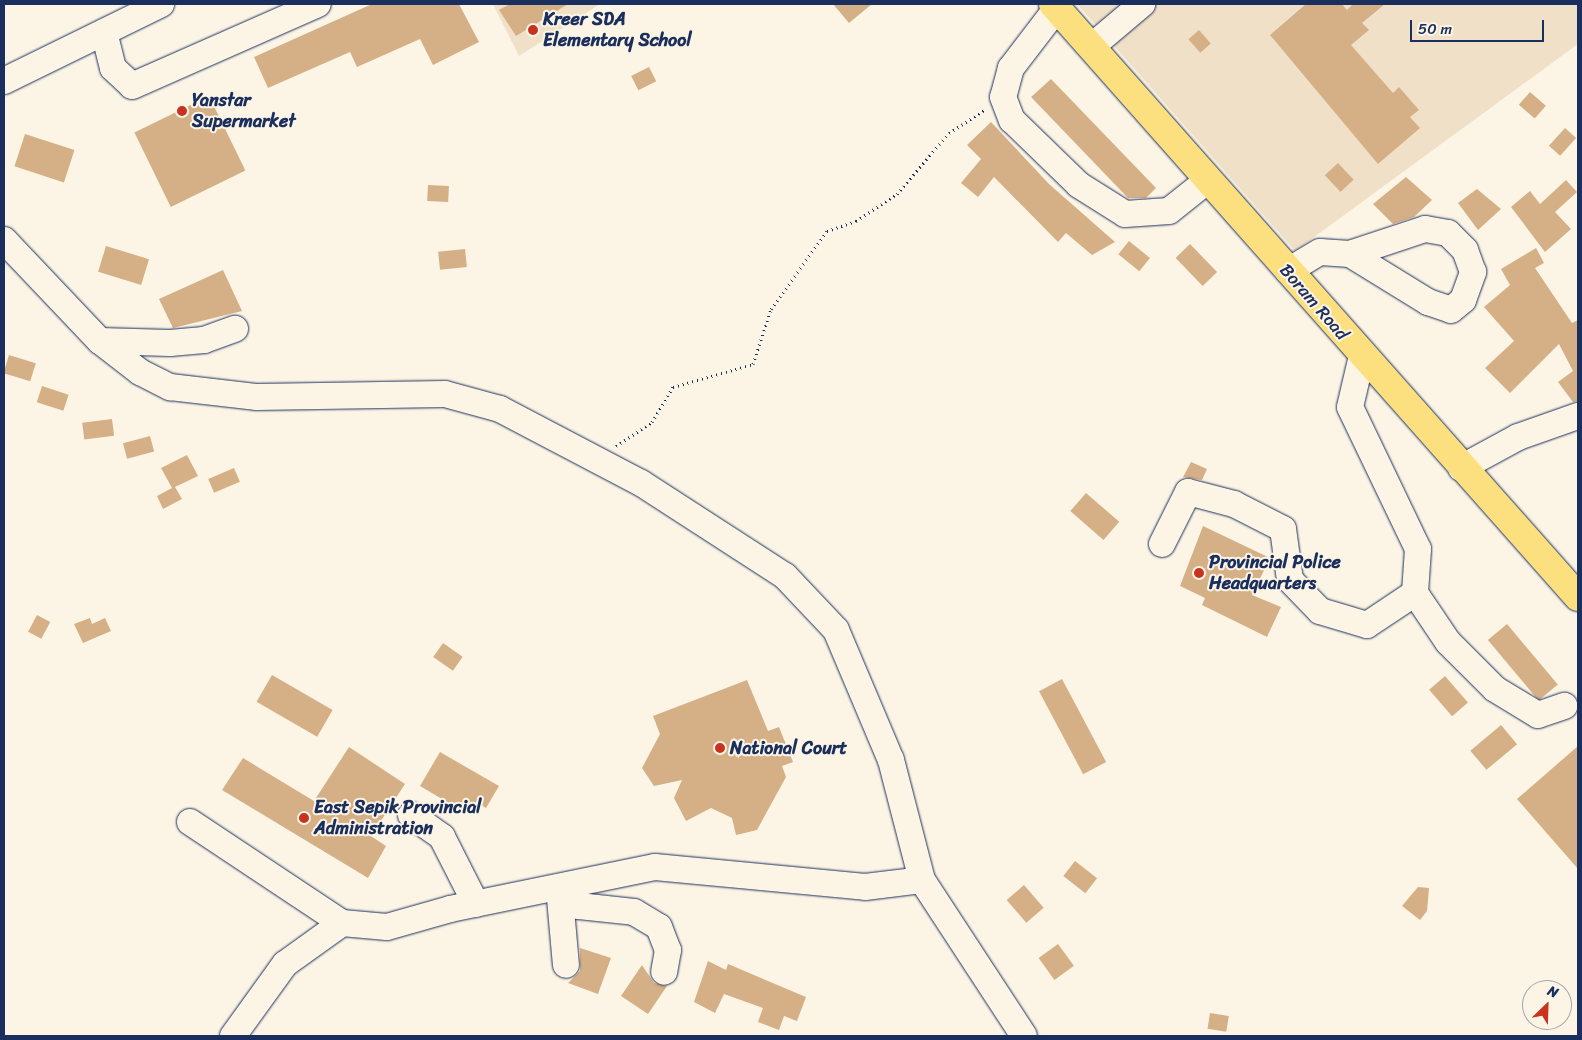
<!DOCTYPE html>
<style>
body{margin:0}
#map{position:relative;width:1582px;height:1040px;overflow:hidden;background:#fcf5e5;font-family:Sriracha,sans-serif}
div>[style]{position:absolute}
.built>*{inset:0;background:#f0e0c8}
.building>*{inset:0;background:#d5b086;transform-origin:0 0}
.path>*{height:3px;margin-top:-1.5px;transform-origin:0;background:repeating-linear-gradient(90deg,#1b2f5e 0 1px,transparent 0 5px)}
.roads{filter:drop-shadow(0 0 1px #1b2f5e) drop-shadow(0 0 1px #1b2f5e)}
.minor>*{height:26px;margin:-13px;padding:0 13px;transform-origin:13px;border-radius:13px;background:#fcf5e5}
.major>*{height:28px;margin:-14px;padding:0 14px;transform-origin:14px;border-radius:14px;background:#fce080}
.dots>*{width:14px;height:14px;translate:-50% -50%;box-sizing:border-box;border:2px solid #fcf5e5;border-radius:50%}
span{translate:-50% -50%;white-space:nowrap;text-align:center;line-height:1.15;-webkit-text-stroke:4px #fcf5e5;paint-order:stroke}
.poi-label{font-size:18px;color:#1b2f5e;font-weight:700}
.left{translate:0 -50%;text-align:left}
.street-label{font-size:18px;color:#1b2f5e}
.frame{position:absolute;inset:0;border:5px solid #1b2f5e;pointer-events:none}
.north{position:absolute;left:1522px;top:980px;width:50px;height:50px;box-sizing:border-box;background:#fcf5e5;border:1px solid #a2a6af;border-radius:50%;rotate:24deg;font-size:14px;font-weight:700;line-height:20px;text-align:center;color:#1b2f5e}
.north::after{content:'';display:block;margin:auto;width:18px;height:22px;background:#c8321e;clip-path:polygon(50% 0,100% 100%,50% 72%,0 100%)}
.scale{position:absolute;left:1410px;top:20px;width:134px;height:22px;box-sizing:border-box;border:2px solid #1b2f5e;border-top:0;padding-left:6px;font-size:15px;line-height:18px;white-space:nowrap;color:#1b2f5e;-webkit-text-stroke:4px #fcf5e5;paint-order:stroke}
</style>
<div id="map">
<div class="built">
<div style="clip-path:polygon(493px 4px,600px 4px,519px 56px)"></div>
<div style="clip-path:polygon(1077px 4px,1578px 4px,1578px 44px,1295px 251px)"></div>
</div>
<div class="building">
<div style="clip-path:polygon(372px 4px,459px 4px,479px 42px,433px 65px,420px 39px,357px 67px,350px 52px,268px 88px,254px 57px)"></div>
<div style="clip-path:polygon(510px 4px,568px 4px,516px 36px,499px 10px)"></div>
<div style="clip-path:polygon(833px 4px,872px 4px,849px 23px)"></div>
<div style="clip-path:polygon(1306px 4px,1342px 4px,1347px 10px,1353px 4px,1385px 4px,1362px 23px,1369px 30px,1351px 45px,1393px 93px,1399px 87px,1419px 110px,1410px 117px,1420px 128px,1378px 164px,1270px 35px)"></div>
<div style="left:1199px;top:30px;width:18px;height:14px;rotate:49deg"></div>
<div style="left:649px;top:67px;width:16px;height:20px;rotate:63deg"></div>
<div style="clip-path:polygon(1051px 79px,1156px 188px,1146px 198px,1128px 198px,1031px 97px)"></div>
<div style="left:1530px;top:92px;width:21px;height:17px;rotate:41deg"></div>
<div style="left:209px;top:96px;width:83px;height:83px;rotate:64deg"></div>
<div style="clip-path:polygon(991px 122px,1049px 184px,1115px 242px,1092px 255px,1066px 233px,1058px 242px,994px 177px,978px 197px,961px 183px,981px 159px,967px 145px)"></div>
<div style="left:1565px;top:128px;width:15px;height:24px;rotate:42deg"></div>
<div style="left:25px;top:134px;width:52px;height:34px;rotate:18deg"></div>
<div style="left:1338px;top:163px;width:23px;height:18px;rotate:47deg"></div>
<div style="clip-path:polygon(1406px 177px,1432px 200px,1414px 217px,1393px 224px,1373px 204px)"></div>
<div style="clip-path:polygon(1566px 180px,1577px 192px,1555px 212px,1571px 229px,1545px 252px,1511px 207px,1530px 191px,1540px 204px)"></div>
<div style="left:428px;top:185px;width:21px;height:16px;rotate:3deg"></div>
<div style="clip-path:polygon(1477px 189px,1501px 209px,1478px 230px,1458px 203px)"></div>
<div style="left:1129px;top:241px;width:27px;height:17px;rotate:39deg"></div>
<div style="left:1190px;top:244px;width:39px;height:20px;rotate:46deg"></div>
<div style="left:106px;top:246px;width:45px;height:27px;rotate:17deg"></div>
<div style="clip-path:polygon(1536px 248px,1544px 263px,1535px 268px,1572px 323px,1578px 320px,1578px 401px,1573px 402px,1558px 382px,1573px 371px,1559px 344px,1510px 393px,1485px 368px,1514px 341px,1484px 307px,1510px 285px,1501px 269px)"></div>
<div style="left:465px;top:249px;width:18px;height:27px;rotate:84deg"></div>
<div style="clip-path:polygon(223px 270px,242px 311px,173px 328px,159px 299px)"></div>
<div style="left:9px;top:355px;width:28px;height:19px;rotate:17deg"></div>
<div style="left:42px;top:386px;width:28px;height:17px;rotate:18deg"></div>
<div style="left:112px;top:419px;width:17px;height:30px;rotate:83deg"></div>
<div style="left:150px;top:436px;width:16px;height:28px;rotate:75deg"></div>
<div style="clip-path:polygon(187px 455px,198px 476px,175px 487px,182px 499px,163px 509px,157px 496px,172px 488px,161px 468px)"></div>
<div style="clip-path:polygon(1191px 462px,1207px 469px,1202px 480px,1183px 477px)"></div>
<div style="left:234px;top:468px;width:15px;height:28px;rotate:67deg"></div>
<div style="left:1086px;top:493px;width:44px;height:24px;rotate:41deg"></div>
<div style="clip-path:polygon(1203px 526px,1270px 558px,1252px 595px,1281px 607px,1267px 637px,1202px 605px,1205px 598px,1180px 586px)"></div>
<div style="left:37px;top:615px;width:15px;height:19px;rotate:28deg"></div>
<div style="clip-path:polygon(90px 618px,92px 624px,105px 618px,111px 631px,83px 643px,74px 624px)"></div>
<div style="left:1507px;top:624px;width:79px;height:25px;rotate:50deg"></div>
<div style="left:443px;top:643px;width:24px;height:17px;rotate:35deg"></div>
<div style="left:272px;top:675px;width:70px;height:31px;rotate:30deg"></div>
<div style="left:1445px;top:676px;width:35px;height:21px;rotate:49deg"></div>
<div style="left:1062px;top:679px;width:94px;height:26px;rotate:62deg"></div>
<div style="clip-path:polygon(747px 680px,768px 731px,779px 727px,793px 762px,782px 766px,786px 777px,757px 830px,736px 835px,732px 818px,711px 808px,686px 821px,674px 798px,682px 780px,654px 786px,642px 768px,660px 734px,653px 716px)"></div>
<div style="left:1501px;top:725px;width:25px;height:40px;rotate:50deg"></div>
<div style="clip-path:polygon(1578px 746px,1578px 869px,1517px 799px)"></div>
<div style="clip-path:polygon(349px 747px,405px 784px,371px 836px,386px 846px,368px 878px,222px 790px,243px 758px,314px 801px)"></div>
<div style="clip-path:polygon(440px 752px,499px 786px,486px 808px,476px 802px,469px 815px,420px 786px)"></div>
<div style="left:1075px;top:861px;width:28px;height:19px;rotate:38deg"></div>
<div style="left:1024px;top:885px;width:30px;height:23px;rotate:49deg"></div>
<div style="clip-path:polygon(1418px 887px,1429px 888px,1427px 911px,1420px 920px,1402px 906px)"></div>
<div style="left:1058px;top:944px;width:27px;height:24px;rotate:54deg"></div>
<div style="clip-path:polygon(580px 948px,611px 958px,598px 994px,568px 983px,580px 971px)"></div>
<div style="clip-path:polygon(708px 961px,726px 970px,728px 964px,806px 997px,797px 1021px,784px 1016px,779px 1030px,758px 1022px,763px 1008px,724px 994px,715px 1013px,694px 1002px)"></div>
<div style="clip-path:polygon(642px 965px,654px 983px,667px 986px,648px 1014px,621px 996px)"></div>
<div style="left:1210px;top:1013px;width:19px;height:16px;rotate:9deg"></div>
</div>
<div class="path">
<div style="left:616px;top:446px;width:43px;rotate:-33.7deg"></div>
<div style="left:652px;top:422px;width:41px;rotate:-59deg"></div>
<div style="left:673px;top:387px;width:83px;rotate:-16deg"></div>
<div style="left:753px;top:364px;width:58px;rotate:-71.9deg"></div>
<div style="left:771px;top:309px;width:96px;rotate:-54.3deg"></div>
<div style="left:827px;top:231px;width:31px;rotate:-19deg"></div>
<div style="left:856px;top:221px;width:49px;rotate:-33.4deg"></div>
<div style="left:897px;top:194px;width:80px;rotate:-49.6deg"></div>
<div style="left:949px;top:133px;width:44px;rotate:-33deg"></div>
</div>
<div class="roads">
<div class="minor">
<div style="left:1057px;top:8px;width:76px;rotate:127.5deg"></div>
<div style="left:1011px;top:68px;width:30px;rotate:105deg"></div>
<div style="left:1003px;top:97px;width:25px;rotate:69deg"></div>
<div style="left:1012px;top:120px;width:93px;rotate:44.1deg"></div>
<div style="left:1079px;top:185px;width:54px;rotate:32.2deg"></div>
<div style="left:1125px;top:214px;width:44px;rotate:-3.9deg"></div>
<div style="left:1169px;top:211px;width:50px;rotate:-38.5deg"></div>
<div style="left:104px;top:32px;width:37px;rotate:76deg"></div>
<div style="left:113px;top:68px;width:26px;rotate:43deg"></div>
<div style="left:132px;top:86px;width:203px;rotate:-23.8deg"></div>
<div style="left:1091px;top:47px;width:67px;rotate:-40.1deg"></div>
<div style="left:4px;top:81px;width:175px;rotate:-26.1deg"></div>
<div style="left:4px;top:240px;width:139px;rotate:46.5deg"></div>
<div style="left:100px;top:341px;width:51px;rotate:37.8deg"></div>
<div style="left:140px;top:372px;width:34px;rotate:27deg"></div>
<div style="left:170px;top:387px;width:88px;rotate:6.6deg"></div>
<div style="left:257px;top:397px;width:188px;rotate:-0.9deg"></div>
<div style="left:445px;top:394px;width:57px;rotate:15.3deg"></div>
<div style="left:500px;top:409px;width:159px;rotate:27.7deg"></div>
<div style="left:641px;top:483px;width:171px;rotate:32.9deg"></div>
<div style="left:785px;top:576px;width:74px;rotate:46.6deg"></div>
<div style="left:836px;top:630px;width:141px;rotate:67.1deg"></div>
<div style="left:891px;top:760px;width:124px;rotate:75.5deg"></div>
<div style="left:922px;top:880px;width:186px;rotate:56.8deg"></div>
<div style="left:1288px;top:271px;width:37px;rotate:-31deg"></div>
<div style="left:1320px;top:252px;width:30px;rotate:4deg"></div>
<div style="left:1350px;top:254px;width:92px;rotate:31.6deg"></div>
<div style="left:1428px;top:302px;width:24px;rotate:19deg"></div>
<div style="left:1451px;top:310px;width:16px;rotate:-40deg"></div>
<div style="left:1463px;top:300px;width:30px;rotate:-70deg"></div>
<div style="left:1473px;top:272px;width:23px;rotate:-110deg"></div>
<div style="left:1465px;top:250px;width:24px;rotate:-135deg"></div>
<div style="left:1448px;top:233px;width:23px;rotate:-170deg"></div>
<div style="left:1425px;top:229px;width:79px;rotate:161.6deg"></div>
<div style="left:100px;top:341px;width:70px;rotate:1.6deg"></div>
<div style="left:170px;top:343px;width:34px;rotate:-5deg"></div>
<div style="left:204px;top:340px;width:33px;rotate:-20deg"></div>
<div style="left:1461px;top:468px;width:65px;rotate:-28.5deg"></div>
<div style="left:1518px;top:437px;width:64px;rotate:-19.3deg"></div>
<div style="left:1162px;top:544px;width:58px;rotate:-63.4deg"></div>
<div style="left:1188px;top:492px;width:48px;rotate:14.6deg"></div>
<div style="left:1234px;top:504px;width:55px;rotate:27deg"></div>
<div style="left:1283px;top:529px;width:51px;rotate:82.2deg"></div>
<div style="left:1290px;top:580px;width:43px;rotate:45.9deg"></div>
<div style="left:1320px;top:611px;width:49px;rotate:16.6deg"></div>
<div style="left:1367px;top:625px;width:58px;rotate:-33.7deg"></div>
<div style="left:1415px;top:593px;width:44px;rotate:-86.1deg"></div>
<div style="left:1418px;top:549px;width:157px;rotate:-115.6deg"></div>
<div style="left:1350px;top:407px;width:52px;rotate:-76.8deg"></div>
<div style="left:1415px;top:593px;width:59px;rotate:56deg"></div>
<div style="left:1448px;top:642px;width:66px;rotate:45deg"></div>
<div style="left:1495px;top:689px;width:50px;rotate:31.2deg"></div>
<div style="left:1538px;top:715px;width:28px;rotate:-19deg"></div>
<div style="left:411px;top:815px;width:38px;rotate:35deg"></div>
<div style="left:442px;top:837px;width:75px;rotate:63.1deg"></div>
<div style="left:190px;top:822px;width:182px;rotate:33.6deg"></div>
<div style="left:559px;top:887px;width:78px;rotate:84.9deg"></div>
<div style="left:560px;top:897px;width:21px;rotate:25deg"></div>
<div style="left:579px;top:906px;width:55px;rotate:6.2deg"></div>
<div style="left:634px;top:912px;width:29px;rotate:31deg"></div>
<div style="left:659px;top:927px;width:25px;rotate:69deg"></div>
<div style="left:668px;top:950px;width:22px;rotate:100deg"></div>
<div style="left:233px;top:1036px;width:89px;rotate:-54.2deg"></div>
<div style="left:285px;top:964px;width:70px;rotate:-35.7deg"></div>
<div style="left:342px;top:923px;width:45px;rotate:5.1deg"></div>
<div style="left:387px;top:927px;width:66px;rotate:-15.9deg"></div>
<div style="left:450px;top:909px;width:209px;rotate:-11.6deg"></div>
<div style="left:655px;top:867px;width:211px;rotate:5.4deg"></div>
<div style="left:865px;top:887px;width:57px;rotate:-7deg"></div>
</div>
<div class="major">
<div style="left:1053px;top:4px;width:792px;rotate:48.48deg"></div>
</div>
</div>
<div class="dots">
<div style="left:533px;top:30px;background:#c8321e"></div>
<div style="left:182px;top:111px;background:#c8321e"></div>
<div style="left:1199px;top:573px;background:#c8321e"></div>
<div style="left:720px;top:748px;background:#c8321e"></div>
<div style="left:304px;top:818px;background:#c8321e"></div>
</div>
<div class="poi-label">
<span class="left" style="left:543px;top:30px">Kreer SDA<br>Elementary School</span>
<span class="left" style="left:192px;top:111px">Yanstar<br>Supermarket</span>
<span class="left" style="left:1209px;top:573px">Provincial Police<br>Headquarters</span>
<span class="left" style="left:730px;top:748px">National Court</span>
<span class="left" style="left:314px;top:818px">East Sepik Provincial<br>Administration</span>
</div>
<div class="street-label">
<span style="left:1314px;top:302px;rotate:49deg">Boram Road</span>
</div>
<div class="frame"></div>
<div class="north">N</div>
<div class="scale">50 m</div>
</div>
